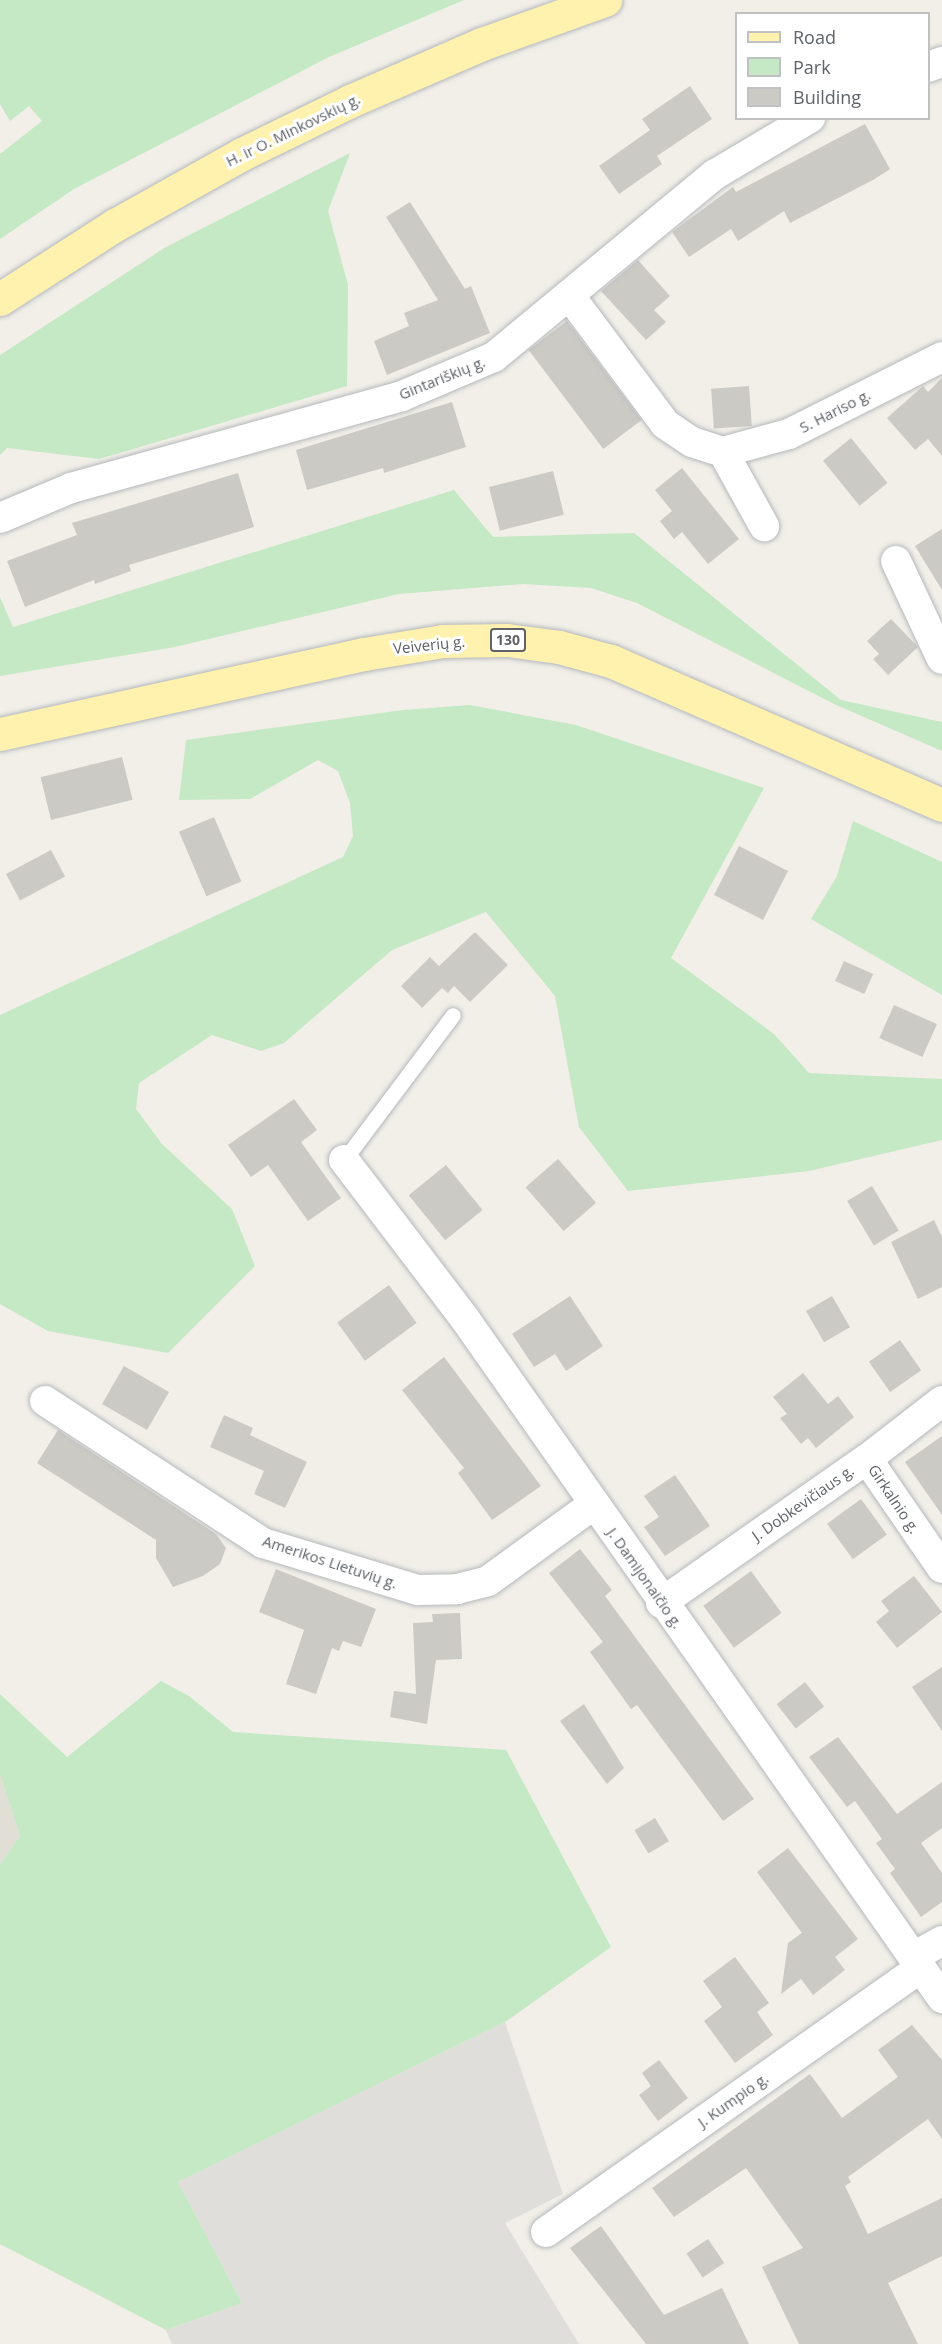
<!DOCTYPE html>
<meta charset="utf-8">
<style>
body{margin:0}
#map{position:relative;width:942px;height:2344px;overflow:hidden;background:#f1efe8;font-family:"Open Sans",sans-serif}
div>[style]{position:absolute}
.industrial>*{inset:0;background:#e0deda}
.education>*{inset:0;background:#e1ded6}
.green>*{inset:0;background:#c5e8c5}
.building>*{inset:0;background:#cccac5;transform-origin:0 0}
.roads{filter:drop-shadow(0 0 2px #b5b8bc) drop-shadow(0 0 2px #b5b8bc)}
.lane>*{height:15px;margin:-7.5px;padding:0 7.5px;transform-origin:7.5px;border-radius:7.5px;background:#fff}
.street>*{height:30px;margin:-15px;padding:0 15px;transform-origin:15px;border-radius:15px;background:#fff}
.primary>*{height:33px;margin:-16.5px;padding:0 16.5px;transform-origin:16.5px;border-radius:16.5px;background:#fff2af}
span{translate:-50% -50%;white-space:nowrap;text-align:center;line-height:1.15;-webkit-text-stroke:6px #fff;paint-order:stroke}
.shield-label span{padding:2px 4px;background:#fff;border:2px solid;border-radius:4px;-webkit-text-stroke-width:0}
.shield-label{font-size:14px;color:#5f6368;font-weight:700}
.street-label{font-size:15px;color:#5f6368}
.legend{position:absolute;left:735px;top:12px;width:195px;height:108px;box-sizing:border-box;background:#fff;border:2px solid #bfc1c3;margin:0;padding:8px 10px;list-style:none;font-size:18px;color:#5f6368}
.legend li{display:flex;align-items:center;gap:12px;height:30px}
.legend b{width:30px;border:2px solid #bfc1c3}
</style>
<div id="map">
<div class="industrial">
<div style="clip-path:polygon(505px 2022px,563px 2194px,505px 2223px,579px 2344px,172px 2344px,166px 2330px,242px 2303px,178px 2182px)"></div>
</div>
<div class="education">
<div style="clip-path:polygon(0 1774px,20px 1836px,0 1864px)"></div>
</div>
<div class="green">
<div style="clip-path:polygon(0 0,464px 0,329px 57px,74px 189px,0 239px,0 154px,42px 121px,29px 106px,10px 121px,0 104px)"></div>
<div style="clip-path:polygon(350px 153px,328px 211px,348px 285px,347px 386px,99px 459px,7px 448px,0 455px,0 355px,166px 247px)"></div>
<div style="clip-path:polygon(454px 490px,493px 537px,634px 533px,841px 700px,942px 722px,942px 751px,834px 704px,637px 603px,591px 588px,524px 584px,399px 594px,175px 647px,0 676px,0 597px,13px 627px)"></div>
<div style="clip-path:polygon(470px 705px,576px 725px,764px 788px,671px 958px,774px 1034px,809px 1073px,942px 1079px,942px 1140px,809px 1171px,628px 1191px,579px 1127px,555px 996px,486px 912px,392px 950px,284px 1043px,261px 1051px,212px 1035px,139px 1083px,136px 1109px,162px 1144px,232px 1209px,255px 1266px,168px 1353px,48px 1331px,0 1304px,0 1015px,343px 857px,353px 836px,350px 803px,338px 771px,318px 760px,250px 799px,179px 800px,186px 740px,403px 710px)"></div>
<div style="clip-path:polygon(853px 821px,942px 862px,942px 995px,811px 919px,837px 876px)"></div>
<div style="clip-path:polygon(161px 1681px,189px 1696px,233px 1732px,506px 1750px,611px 1947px,505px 2022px,178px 2182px,242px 2303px,166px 2330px,0 2244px,0 1864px,20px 1836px,0 1774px,0 1694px,67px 1757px)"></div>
</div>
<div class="building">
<div style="clip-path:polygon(690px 86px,712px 119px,657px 156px,662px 164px,619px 194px,599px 166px,650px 130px,642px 119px)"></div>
<div style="clip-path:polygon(865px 124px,890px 169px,873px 180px,790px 223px,784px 211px,738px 241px,731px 229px,689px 257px,672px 232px,733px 187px,736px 192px)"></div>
<div style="clip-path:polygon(410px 202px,465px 289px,471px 286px,490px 333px,387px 375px,374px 341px,409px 326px,404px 313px,438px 300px,386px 217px)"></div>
<div style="clip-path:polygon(638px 260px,670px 296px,654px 310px,666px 322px,646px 340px,601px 291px)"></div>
<div style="left:567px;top:321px;width:124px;height:48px;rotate:53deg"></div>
<div style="clip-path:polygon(942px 378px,942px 456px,928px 439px,915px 450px,887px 418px,923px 386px,928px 392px)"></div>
<div style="left:749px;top:386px;width:40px;height:38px;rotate:86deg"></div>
<div style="clip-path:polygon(452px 402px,466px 447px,384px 473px,383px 468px,307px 490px,296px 450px)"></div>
<div style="left:851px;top:438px;width:58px;height:36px;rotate:51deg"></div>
<div style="clip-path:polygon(682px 468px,739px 539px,708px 564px,682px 532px,674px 539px,660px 521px,672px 511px,655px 490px)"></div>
<div style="left:553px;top:471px;width:45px;height:66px;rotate:76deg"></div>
<div style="clip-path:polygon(238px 473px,254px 527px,129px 565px,131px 571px,95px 584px,94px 580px,25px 607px,7px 561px,77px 535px,72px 523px)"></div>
<div style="clip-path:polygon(942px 529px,942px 590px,915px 546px)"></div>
<div style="clip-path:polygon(891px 619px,918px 647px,888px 675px,873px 659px,879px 654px,867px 641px)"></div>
<div style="left:122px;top:757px;width:44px;height:84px;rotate:76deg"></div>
<div style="left:214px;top:817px;width:70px;height:38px;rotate:67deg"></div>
<div style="left:739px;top:846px;width:55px;height:55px;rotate:27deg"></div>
<div style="left:51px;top:850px;width:30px;height:51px;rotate:62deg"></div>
<div style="clip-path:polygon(475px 932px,508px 965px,470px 1002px,454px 986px,448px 993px,442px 988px,422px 1008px,401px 986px,430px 957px,439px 966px)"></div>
<div style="left:844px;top:961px;width:32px;height:22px;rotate:24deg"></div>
<div style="left:894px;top:1005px;width:47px;height:36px;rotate:24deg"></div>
<div style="clip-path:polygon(294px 1099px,317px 1130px,301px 1142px,341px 1198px,308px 1221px,268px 1165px,251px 1177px,228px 1145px)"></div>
<div style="left:558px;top:1159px;width:58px;height:43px;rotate:49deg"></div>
<div style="left:446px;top:1165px;width:58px;height:48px;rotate:51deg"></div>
<div style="left:872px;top:1186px;width:52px;height:29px;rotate:59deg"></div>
<div style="clip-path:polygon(934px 1220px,942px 1237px,942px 1287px,918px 1299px,891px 1242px)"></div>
<div style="left:389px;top:1285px;width:47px;height:64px;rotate:54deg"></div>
<div style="clip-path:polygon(570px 1296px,603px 1346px,566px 1371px,555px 1354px,534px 1367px,512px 1334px)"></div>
<div style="left:832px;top:1296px;width:36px;height:30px;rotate:60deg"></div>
<div style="left:900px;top:1340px;width:37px;height:38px;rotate:55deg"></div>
<div style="clip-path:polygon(444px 1357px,541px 1486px,492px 1520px,458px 1473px,464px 1468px,402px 1390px)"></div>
<div style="left:124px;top:1366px;width:52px;height:44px;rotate:30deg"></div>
<div style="clip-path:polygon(803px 1373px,828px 1404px,838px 1396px,854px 1417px,816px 1448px,808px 1438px,801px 1444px,780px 1418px,787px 1414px,773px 1397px)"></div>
<div style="clip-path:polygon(224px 1415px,253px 1428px,250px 1435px,307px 1462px,285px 1508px,254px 1494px,264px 1471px,210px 1447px)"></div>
<div style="clip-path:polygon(58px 1430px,216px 1534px,226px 1548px,220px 1564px,203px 1576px,173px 1587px,156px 1558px,156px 1540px,37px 1463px)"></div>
<div style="clip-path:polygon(942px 1436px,942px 1515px,905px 1462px)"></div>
<div style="clip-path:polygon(675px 1475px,710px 1526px,665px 1556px,644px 1527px,659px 1517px,644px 1496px)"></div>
<div style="left:861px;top:1499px;width:44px;height:42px;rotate:54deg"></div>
<div style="clip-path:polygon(580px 1549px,612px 1590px,605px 1596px,754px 1799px,723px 1821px,637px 1705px,631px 1709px,590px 1652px,603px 1642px,549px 1573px)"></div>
<div style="clip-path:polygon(276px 1569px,376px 1609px,361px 1647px,343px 1641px,339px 1651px,332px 1648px,316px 1694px,286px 1684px,304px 1630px,259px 1612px)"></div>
<div style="left:751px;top:1571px;width:52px;height:59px;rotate:54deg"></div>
<div style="clip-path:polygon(914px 1576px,942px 1612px,897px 1648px,876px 1622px,889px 1611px,881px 1601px)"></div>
<div style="clip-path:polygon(460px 1613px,462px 1659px,436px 1660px,427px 1724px,390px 1717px,394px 1691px,416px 1694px,413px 1623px,433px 1622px,432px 1614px)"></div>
<div style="clip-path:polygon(942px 1667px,942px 1731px,912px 1687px)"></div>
<div style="left:805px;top:1682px;width:31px;height:36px;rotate:52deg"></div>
<div style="clip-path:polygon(584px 1704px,624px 1768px,607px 1784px,560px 1721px)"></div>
<div style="clip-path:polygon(838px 1737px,897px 1814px,942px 1782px,942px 1828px,921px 1843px,942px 1873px,942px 1902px,921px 1917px,890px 1873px,895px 1869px,876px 1843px,882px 1839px,855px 1801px,847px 1807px,809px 1757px)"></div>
<div style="left:655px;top:1818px;width:27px;height:24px;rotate:59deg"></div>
<div style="clip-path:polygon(788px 1848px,858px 1939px,835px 1957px,845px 1970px,813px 1995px,801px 1979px,781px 1994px,788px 1943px,802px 1933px,757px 1872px)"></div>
<div style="clip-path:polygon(735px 1957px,769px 2003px,757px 2012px,773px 2035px,735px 2063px,704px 2021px,722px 2007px,703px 1981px)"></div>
<div style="clip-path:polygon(912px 2025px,942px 2060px,942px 2139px,928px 2119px,848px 2177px,851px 2182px,845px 2186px,868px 2234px,942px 2198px,942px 2256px,888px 2283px,918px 2344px,799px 2344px,762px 2267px,803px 2248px,746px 2168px,674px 2217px,652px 2188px,810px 2074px,842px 2118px,898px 2077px,878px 2050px)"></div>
<div style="clip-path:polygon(659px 2060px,688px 2098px,658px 2121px,639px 2095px,651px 2086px,642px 2073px)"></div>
<div style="clip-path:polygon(601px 2226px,664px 2315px,722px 2288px,749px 2344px,646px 2344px,570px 2248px)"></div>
<div style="left:708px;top:2239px;width:29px;height:26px;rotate:56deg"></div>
</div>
<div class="roads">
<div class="lane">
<div style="left:344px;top:1160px;width:181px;rotate:-53.1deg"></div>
</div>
<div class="street">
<div style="left:928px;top:67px;width:15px;rotate:-20deg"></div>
<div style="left:569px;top:295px;width:161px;rotate:53.3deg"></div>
<div style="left:665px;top:424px;width:32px;rotate:34deg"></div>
<div style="left:692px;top:442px;width:33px;rotate:18deg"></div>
<div style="left:723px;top:452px;width:85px;rotate:61deg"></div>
<div style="left:723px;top:452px;width:68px;rotate:-15.3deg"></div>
<div style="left:789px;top:434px;width:171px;rotate:-26.7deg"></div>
<div style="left:0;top:518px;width:77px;rotate:-22.9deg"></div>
<div style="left:71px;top:488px;width:344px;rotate:-15.5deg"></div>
<div style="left:402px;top:396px;width:100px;rotate:-23deg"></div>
<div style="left:494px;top:357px;width:286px;rotate:-39.6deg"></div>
<div style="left:714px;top:175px;width:112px;rotate:-30.7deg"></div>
<div style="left:896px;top:561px;width:108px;rotate:64.9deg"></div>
<div style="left:344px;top:1160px;width:200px;rotate:52.7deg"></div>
<div style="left:465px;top:1319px;width:830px;rotate:54.91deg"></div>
<div style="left:45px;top:1401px;width:260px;rotate:33.1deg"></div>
<div style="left:263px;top:1543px;width:162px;rotate:16.9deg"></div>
<div style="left:418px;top:1590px;width:39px;rotate:-1deg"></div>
<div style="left:457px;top:1589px;width:32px;rotate:-14deg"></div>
<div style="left:488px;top:1581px;width:131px;rotate:-36deg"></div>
<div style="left:867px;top:1459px;width:132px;rotate:55.5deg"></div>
<div style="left:661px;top:1603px;width:251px;rotate:-35deg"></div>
<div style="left:867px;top:1459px;width:95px;rotate:-37.7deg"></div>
<div style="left:913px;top:1957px;width:33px;rotate:-29deg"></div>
<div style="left:546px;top:2232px;width:458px;rotate:-35.2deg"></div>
</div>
<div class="primary">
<div style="left:0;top:299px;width:137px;rotate:-32.8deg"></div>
<div style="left:115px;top:225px;width:145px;rotate:-29.2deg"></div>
<div style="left:242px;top:154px;width:120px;rotate:-26.1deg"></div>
<div style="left:350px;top:101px;width:144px;rotate:-23.4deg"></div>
<div style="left:482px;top:44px;width:131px;rotate:-19.7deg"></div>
<div style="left:0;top:734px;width:373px;rotate:-12.4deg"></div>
<div style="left:364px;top:654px;width:80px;rotate:-9.3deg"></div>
<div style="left:443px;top:641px;width:64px;rotate:-0.9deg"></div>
<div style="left:507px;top:640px;width:52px;rotate:7.7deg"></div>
<div style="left:559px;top:647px;width:54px;rotate:15.1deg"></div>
<div style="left:611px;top:661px;width:361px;rotate:23.5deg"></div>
</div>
</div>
<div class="shield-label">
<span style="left:508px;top:640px">130</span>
</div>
<div class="street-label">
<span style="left:293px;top:130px;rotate:-26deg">H. ir O. Minkovskių g.</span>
<span style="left:442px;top:378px;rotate:-22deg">Gintariškių g.</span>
<span style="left:835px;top:411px;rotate:-27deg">S. Hariso g.</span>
<span style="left:429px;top:645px;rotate:-6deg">Veiverių g.</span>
<span style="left:894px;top:1499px;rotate:56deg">Girkalnio g.</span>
<span style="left:803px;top:1503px;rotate:-35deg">J. Dobkevičiaus g.</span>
<span style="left:330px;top:1562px;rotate:18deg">Amerikos Lietuvių g.</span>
<span style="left:645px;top:1578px;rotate:55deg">J. Damijonaičio g.</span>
<span style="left:733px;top:2100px;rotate:-35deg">J. Kumpio g.</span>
</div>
<ul class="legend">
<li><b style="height:8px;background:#fff2af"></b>Road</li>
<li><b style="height:16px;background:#c5e8c5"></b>Park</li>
<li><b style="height:16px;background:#cccac5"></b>Building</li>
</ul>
</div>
